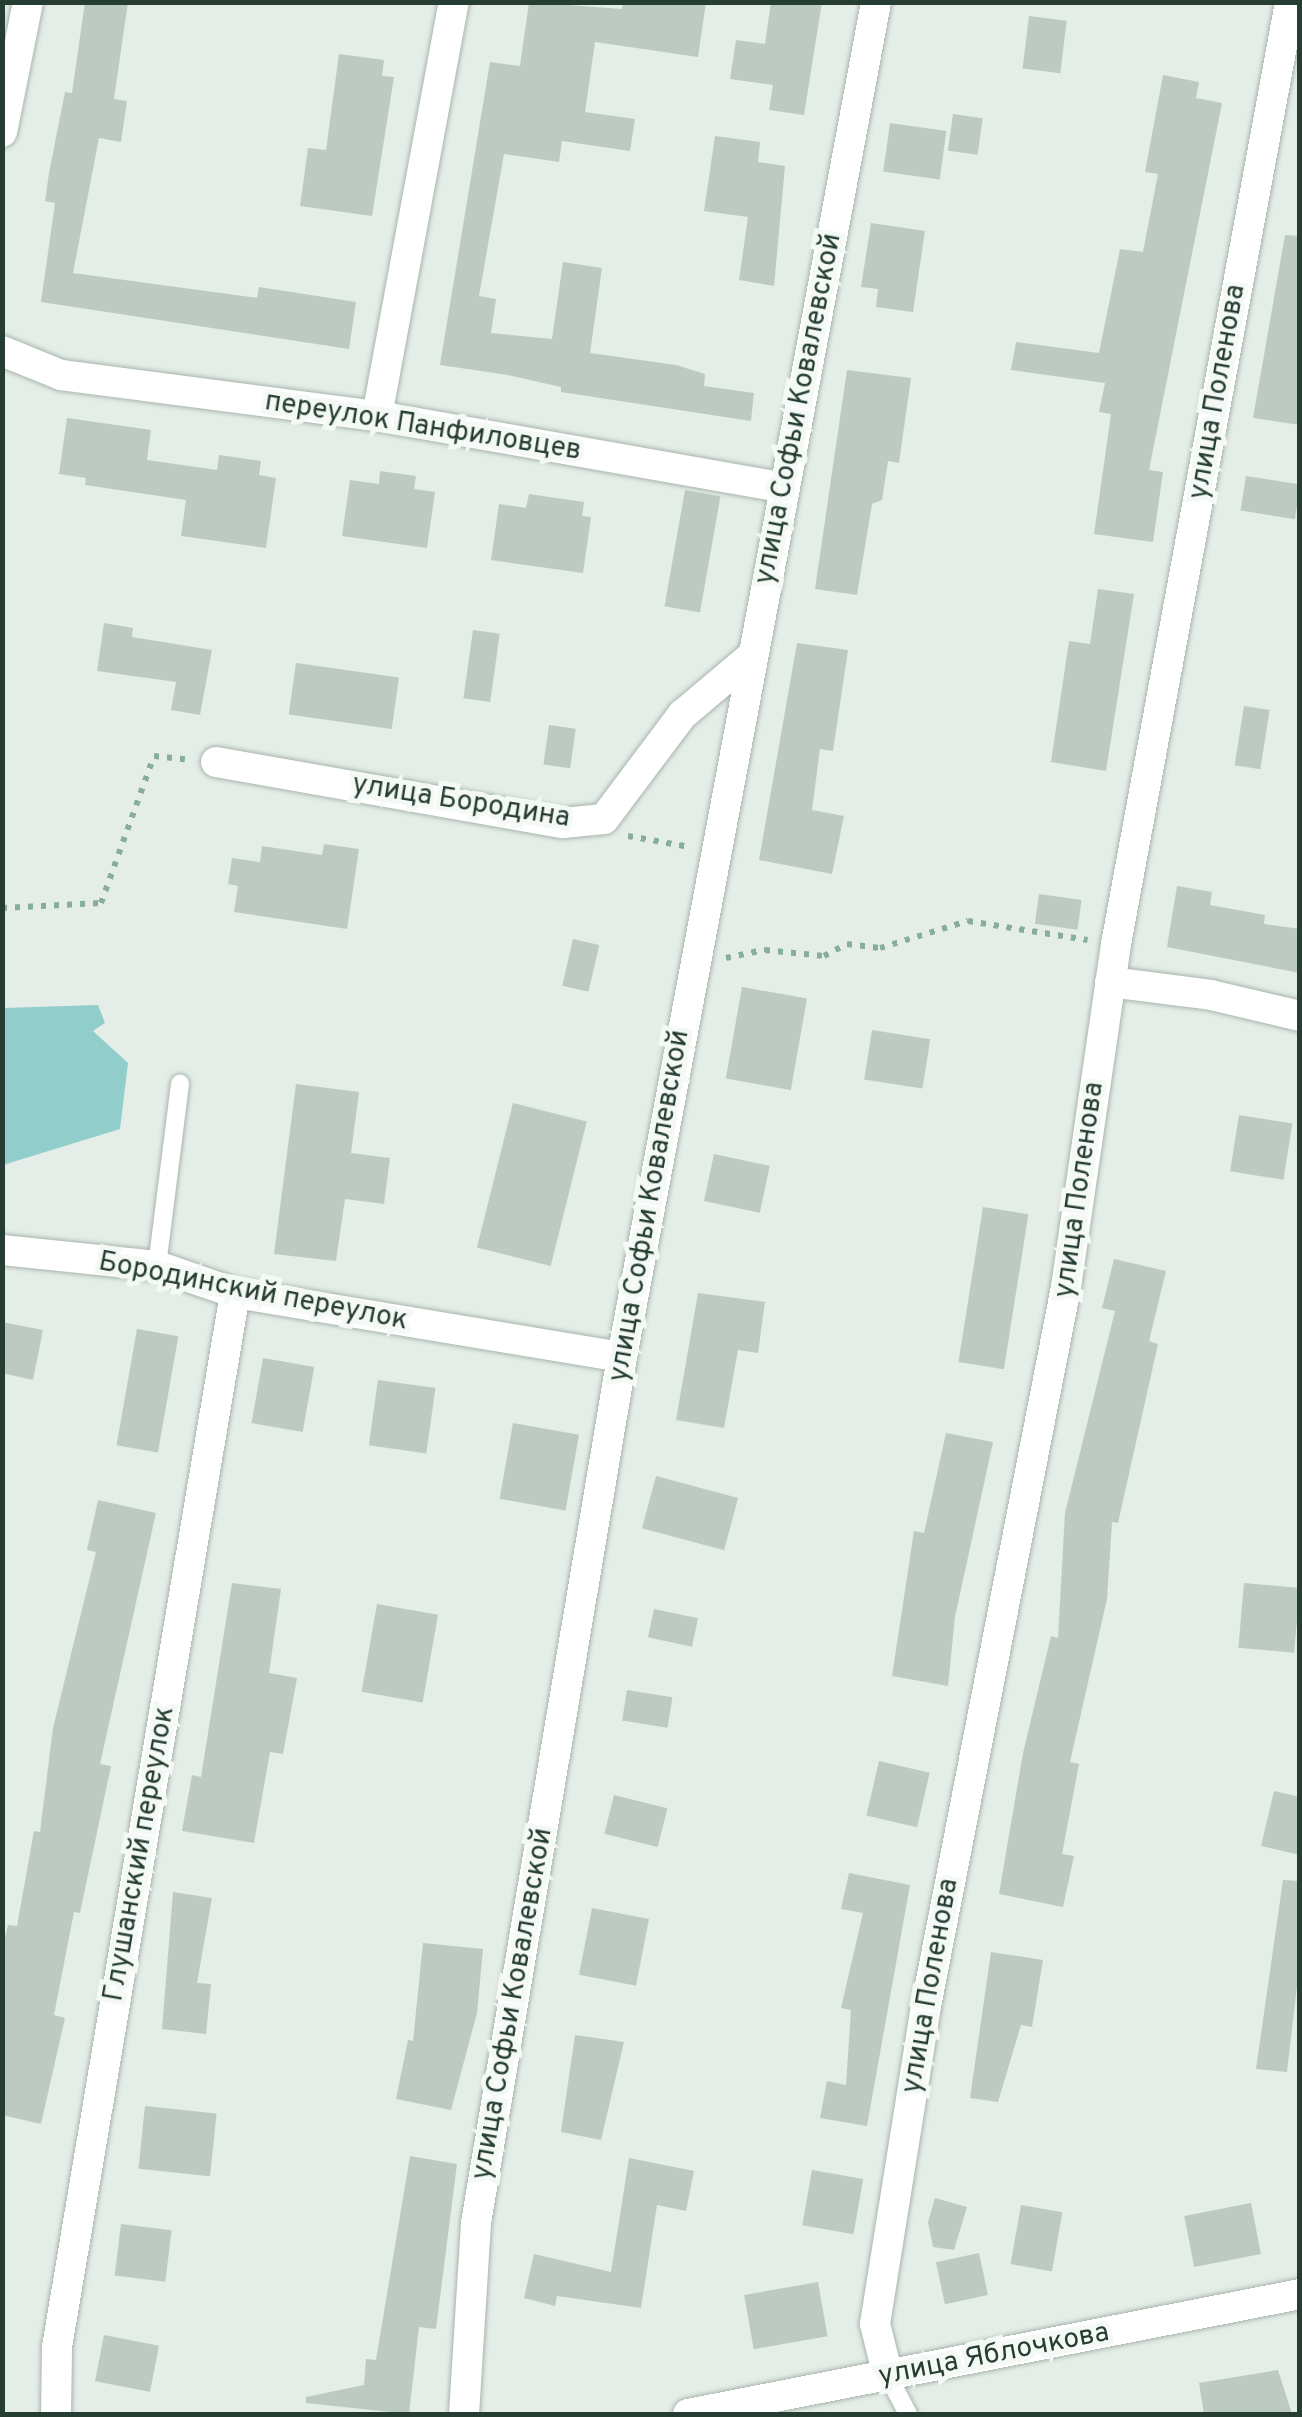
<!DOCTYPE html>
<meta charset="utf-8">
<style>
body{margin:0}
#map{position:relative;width:1302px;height:2417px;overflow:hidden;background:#e4ede7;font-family:Overpass,sans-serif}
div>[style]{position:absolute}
.water>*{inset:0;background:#91cdca}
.building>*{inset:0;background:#bdcac3;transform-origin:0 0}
.path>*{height:6px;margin-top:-3px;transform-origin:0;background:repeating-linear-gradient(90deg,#87ae9a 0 5px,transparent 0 13px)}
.roads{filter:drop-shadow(0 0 2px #a7b5ad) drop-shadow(0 0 2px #a7b5ad)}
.service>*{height:18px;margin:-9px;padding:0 9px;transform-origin:9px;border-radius:9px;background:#fff}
.minor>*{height:30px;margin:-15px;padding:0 15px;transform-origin:15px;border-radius:15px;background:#fff}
span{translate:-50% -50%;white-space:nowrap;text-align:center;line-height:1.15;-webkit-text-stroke:10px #f5f9f6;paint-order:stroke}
.street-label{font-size:28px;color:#253d32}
.frame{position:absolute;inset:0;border:5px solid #253d32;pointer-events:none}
</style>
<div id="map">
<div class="water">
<div style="clip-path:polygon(98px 1005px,105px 1023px,93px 1031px,128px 1063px,120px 1129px,3px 1165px,3px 1008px)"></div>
</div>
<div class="building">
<div style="clip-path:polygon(85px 2px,128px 2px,114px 99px,127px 101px,121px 142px,99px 138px,73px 273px,257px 298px,259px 287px,356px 302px,349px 349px,41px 302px,55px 203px,45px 201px,49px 173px,65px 92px,72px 93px)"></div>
<div style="clip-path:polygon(529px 2px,622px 9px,623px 2px,706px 2px,698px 57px,595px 42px,585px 112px,635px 119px,630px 151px,562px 141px,559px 162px,504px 154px,479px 296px,496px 299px,491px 333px,552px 339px,563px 262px,602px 268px,590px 353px,676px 365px,705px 374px,704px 386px,754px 393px,751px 421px,561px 392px,561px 387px,508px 375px,440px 365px,490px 62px,520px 66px)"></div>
<div style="clip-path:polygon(771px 2px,822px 2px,804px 115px,769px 110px,773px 85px,730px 79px,736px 40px,765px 44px)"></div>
<div style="left:1029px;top:16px;width:38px;height:53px;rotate:7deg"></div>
<div style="clip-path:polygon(339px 54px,384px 60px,382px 76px,394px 77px,372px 216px,300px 206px,308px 148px,326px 150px)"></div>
<div style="clip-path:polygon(1163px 75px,1199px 82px,1196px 98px,1222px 103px,1149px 470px,1163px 472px,1153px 542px,1094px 534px,1111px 414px,1099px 412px,1105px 383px,1011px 370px,1016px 342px,1099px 353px,1120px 249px,1143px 252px,1158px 174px,1145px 172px)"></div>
<div style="left:953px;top:114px;width:30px;height:37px;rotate:8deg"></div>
<div style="left:890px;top:123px;width:57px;height:49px;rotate:8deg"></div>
<div style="clip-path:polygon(715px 136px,760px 142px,758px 162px,785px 166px,774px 286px,739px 280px,748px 217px,704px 211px)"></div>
<div style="clip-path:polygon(871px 223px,925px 231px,913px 312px,876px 307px,878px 289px,861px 287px)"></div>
<div style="clip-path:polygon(1285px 235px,1300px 236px,1300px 425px,1253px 418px)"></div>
<div style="clip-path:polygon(847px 370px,911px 378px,899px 463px,888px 461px,882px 500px,872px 504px,857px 595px,815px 589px)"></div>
<div style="clip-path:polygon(67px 418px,151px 430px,147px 460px,217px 470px,219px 455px,261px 461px,259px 475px,276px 478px,266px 548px,181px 536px,186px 500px,85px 485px,86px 478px,59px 474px)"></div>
<div style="clip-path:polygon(380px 471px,416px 476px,414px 489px,435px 492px,427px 548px,342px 536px,350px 480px,379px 484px)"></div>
<div style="left:1246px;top:476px;width:55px;height:35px;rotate:9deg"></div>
<div style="left:685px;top:490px;width:36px;height:118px;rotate:10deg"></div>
<div style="clip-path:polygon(529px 494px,584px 502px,582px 516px,591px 517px,583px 573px,491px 560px,499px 504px,526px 508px)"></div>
<div style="clip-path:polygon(1098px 589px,1134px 594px,1106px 771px,1051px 762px,1069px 641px,1090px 644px)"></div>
<div style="clip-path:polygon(104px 623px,133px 628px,132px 637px,212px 650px,200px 715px,171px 710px,176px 682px,97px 671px)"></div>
<div style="left:473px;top:630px;width:27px;height:69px;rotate:8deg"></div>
<div style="clip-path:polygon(797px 643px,848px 650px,833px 751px,820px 749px,812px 810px,844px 816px,832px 874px,759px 860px)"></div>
<div style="left:296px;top:663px;width:104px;height:52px;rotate:8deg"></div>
<div style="left:1244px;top:706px;width:26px;height:60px;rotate:9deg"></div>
<div style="left:549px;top:725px;width:27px;height:40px;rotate:8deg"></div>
<div style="clip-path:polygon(324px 844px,359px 849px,347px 929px,234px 912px,238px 886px,228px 884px,232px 858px,260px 862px,262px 846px,322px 855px)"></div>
<div style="clip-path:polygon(1177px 886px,1212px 892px,1210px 905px,1265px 915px,1264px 924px,1300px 929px,1300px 973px,1167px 947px)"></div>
<div style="left:1039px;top:894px;width:43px;height:30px;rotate:8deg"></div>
<div style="left:573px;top:939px;width:27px;height:48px;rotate:13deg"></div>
<div style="left:742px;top:987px;width:66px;height:93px;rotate:10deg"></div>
<div style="left:872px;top:1030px;width:59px;height:50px;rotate:9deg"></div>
<div style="clip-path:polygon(296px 1084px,359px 1092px,351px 1153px,390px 1158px,384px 1204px,345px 1199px,336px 1261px,274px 1254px)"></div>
<div style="left:513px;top:1103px;width:76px;height:149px;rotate:14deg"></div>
<div style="left:1239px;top:1115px;width:54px;height:57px;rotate:9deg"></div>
<div style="left:714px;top:1154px;width:57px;height:48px;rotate:12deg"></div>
<div style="left:983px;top:1207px;width:46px;height:157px;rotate:9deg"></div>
<div style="clip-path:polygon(1114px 1259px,1166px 1271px,1149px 1341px,1158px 1344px,1118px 1523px,1112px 1522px,1107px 1599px,1070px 1762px,1079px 1764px,1062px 1854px,1074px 1856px,1063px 1907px,999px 1894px,1023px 1753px,1051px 1636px,1058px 1638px,1065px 1513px,1115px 1311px,1102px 1308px)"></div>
<div style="clip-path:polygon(698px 1293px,765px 1302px,758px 1353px,738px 1350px,724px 1428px,676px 1420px)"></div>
<div style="clip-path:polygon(2px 1322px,43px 1330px,33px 1380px,2px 1373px)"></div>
<div style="left:137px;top:1329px;width:42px;height:118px;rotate:10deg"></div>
<div style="left:263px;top:1358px;width:52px;height:66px;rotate:10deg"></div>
<div style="left:378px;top:1380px;width:58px;height:66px;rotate:8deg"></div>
<div style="left:513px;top:1423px;width:67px;height:77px;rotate:10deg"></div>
<div style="clip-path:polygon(946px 1433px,993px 1442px,955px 1617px,948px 1686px,892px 1676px,914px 1531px,924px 1533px)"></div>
<div style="left:656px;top:1476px;width:85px;height:54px;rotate:15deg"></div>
<div style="clip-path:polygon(98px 1500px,156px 1513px,100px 1764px,111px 1766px,80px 1913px,74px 1912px,54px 2015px,65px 2018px,41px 2124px,2px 2115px,2px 1950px,8px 1925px,17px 1926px,34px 1831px,40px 1832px,53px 1728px,96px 1552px,87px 1550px)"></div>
<div style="clip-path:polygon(232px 1583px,281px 1589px,269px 1673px,297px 1678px,283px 1754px,270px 1752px,254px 1843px,182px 1831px,192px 1775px,201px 1777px)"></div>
<div style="left:1244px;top:1583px;width:56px;height:65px;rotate:5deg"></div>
<div style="left:377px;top:1604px;width:62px;height:89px;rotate:10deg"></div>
<div style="left:654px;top:1609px;width:45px;height:29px;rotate:12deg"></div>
<div style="left:627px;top:1690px;width:46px;height:31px;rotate:9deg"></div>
<div style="left:879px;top:1761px;width:52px;height:56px;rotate:13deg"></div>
<div style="clip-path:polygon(1274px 1791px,1300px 1797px,1300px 1855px,1261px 1846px)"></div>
<div style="left:614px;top:1795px;width:55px;height:40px;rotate:14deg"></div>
<div style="clip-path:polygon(849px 1873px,910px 1885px,867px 2126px,820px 2118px,827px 2081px,846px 2085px,851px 2010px,841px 2008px,863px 1913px,841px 1909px)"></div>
<div style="clip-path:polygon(1283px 1880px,1300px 1881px,1300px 1960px,1287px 2072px,1256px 2069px)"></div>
<div style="clip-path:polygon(173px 1892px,212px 1898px,197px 1983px,211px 1984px,206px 2034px,162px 2029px)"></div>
<div style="left:592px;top:1908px;width:58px;height:68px;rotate:11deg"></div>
<div style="clip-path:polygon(423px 1943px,483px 1949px,477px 2013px,451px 2110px,396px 2099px,408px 2040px,413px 2041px)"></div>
<div style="clip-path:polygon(991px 1952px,1043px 1960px,1032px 2027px,1021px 2025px,998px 2102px,970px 2098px)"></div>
<div style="clip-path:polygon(575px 2035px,624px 2042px,601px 2140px,561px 2132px)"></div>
<div style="left:145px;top:2106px;width:72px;height:63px;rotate:6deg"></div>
<div style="clip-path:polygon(410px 2156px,457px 2164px,436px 2329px,419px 2327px,409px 2414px,306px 2403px,306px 2397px,364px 2385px,366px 2359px,376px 2360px)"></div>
<div style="clip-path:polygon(629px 2158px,694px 2171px,686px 2211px,657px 2205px,641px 2308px,557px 2296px,555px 2306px,524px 2298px,534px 2254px,611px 2272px)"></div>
<div style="left:812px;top:2170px;width:52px;height:56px;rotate:10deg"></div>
<div style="clip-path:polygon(935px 2198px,967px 2207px,954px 2250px,933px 2247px,928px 2222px)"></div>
<div style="left:1251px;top:2203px;width:52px;height:68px;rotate:79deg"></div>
<div style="left:1021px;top:2205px;width:42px;height:60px;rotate:10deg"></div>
<div style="left:121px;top:2224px;width:51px;height:52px;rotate:7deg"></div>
<div style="left:979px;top:2253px;width:43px;height:44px;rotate:78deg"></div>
<div style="left:818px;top:2282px;width:55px;height:75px;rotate:80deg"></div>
<div style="left:104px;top:2335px;width:56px;height:47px;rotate:11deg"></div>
<div style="clip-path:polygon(1278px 2370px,1292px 2414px,1204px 2414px,1199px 2383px)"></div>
</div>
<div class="path">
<div style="left:628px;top:836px;width:63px;rotate:10.1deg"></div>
<div style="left:2px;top:908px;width:99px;rotate:-2.9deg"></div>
<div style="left:101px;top:903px;width:156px;rotate:-70.2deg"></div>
<div style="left:154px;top:756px;width:31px;rotate:6deg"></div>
<div style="left:726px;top:958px;width:40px;rotate:-12deg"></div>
<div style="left:765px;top:950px;width:59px;rotate:5.8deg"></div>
<div style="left:824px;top:956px;width:26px;rotate:-28deg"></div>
<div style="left:847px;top:944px;width:33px;rotate:7deg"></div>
<div style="left:880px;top:948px;width:92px;rotate:-17.1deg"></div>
<div style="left:968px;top:921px;width:121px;rotate:9deg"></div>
</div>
<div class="roads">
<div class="service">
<div style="left:157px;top:1266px;width:184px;rotate:-82.8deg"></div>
<div style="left:888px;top:2376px;width:43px;rotate:62.2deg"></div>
</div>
<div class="minor">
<div style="left:2px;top:132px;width:133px;rotate:-78.7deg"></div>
<div style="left:2px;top:351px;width:64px;rotate:22.1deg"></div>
<div style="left:61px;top:375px;width:319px;rotate:7.4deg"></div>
<div style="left:377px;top:416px;width:413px;rotate:10deg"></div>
<div style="left:377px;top:416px;width:421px;rotate:-79.5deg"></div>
<div style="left:216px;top:762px;width:352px;rotate:10deg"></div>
<div style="left:563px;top:823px;width:41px;rotate:-5.6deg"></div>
<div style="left:604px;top:819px;width:130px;rotate:-53.1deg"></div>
<div style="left:682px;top:715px;width:92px;rotate:-40.1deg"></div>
<div style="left:1110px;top:982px;width:102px;rotate:7.3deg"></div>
<div style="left:1211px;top:995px;width:91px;rotate:13.3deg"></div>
<div style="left:2px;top:1250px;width:156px;rotate:5.9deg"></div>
<div style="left:157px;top:1266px;width:83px;rotate:19.1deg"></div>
<div style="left:235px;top:1293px;width:392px;rotate:9.4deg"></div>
<div style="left:888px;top:2376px;width:54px;rotate:-104deg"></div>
<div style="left:875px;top:2324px;width:322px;rotate:-80.9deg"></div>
<div style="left:926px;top:2006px;width:733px;rotate:-78.98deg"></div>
<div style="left:1066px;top:1287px;width:347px;rotate:-81.7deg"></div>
<div style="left:1116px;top:944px;width:958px;rotate:-79.53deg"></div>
<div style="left:56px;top:2414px;width:67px;rotate:-89.1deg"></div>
<div style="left:57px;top:2347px;width:1069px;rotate:-80.41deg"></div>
<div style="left:464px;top:2414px;width:191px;rotate:-86.4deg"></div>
<div style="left:476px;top:2223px;width:878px;rotate:-80.43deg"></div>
<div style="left:622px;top:1357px;width:1379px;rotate:-79.38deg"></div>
<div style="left:688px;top:2414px;width:624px;rotate:-11.09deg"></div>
</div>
</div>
<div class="street-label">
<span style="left:1218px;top:392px;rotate:-80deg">улица Поленова</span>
<span style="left:799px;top:409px;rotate:-79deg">улица Софьи Ковалевской</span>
<span style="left:423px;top:427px;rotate:9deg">переулок Панфиловцев</span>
<span style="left:461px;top:802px;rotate:9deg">улица Бородина</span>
<span style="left:1080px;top:1190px;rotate:-82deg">улица Поленова</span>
<span style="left:650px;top:1206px;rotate:-80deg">улица Софьи Ковалевской</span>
<span style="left:253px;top:1292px;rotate:11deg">Бородинский переулок</span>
<span style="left:140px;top:1854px;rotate:-80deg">Глушанский переулок</span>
<span style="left:931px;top:1986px;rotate:-80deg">улица Поленова</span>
<span style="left:513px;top:2004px;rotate:-80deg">улица Софьи Ковалевской</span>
<span style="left:994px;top:2355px;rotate:-11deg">улица Яблочкова</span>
</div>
<div class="frame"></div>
</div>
